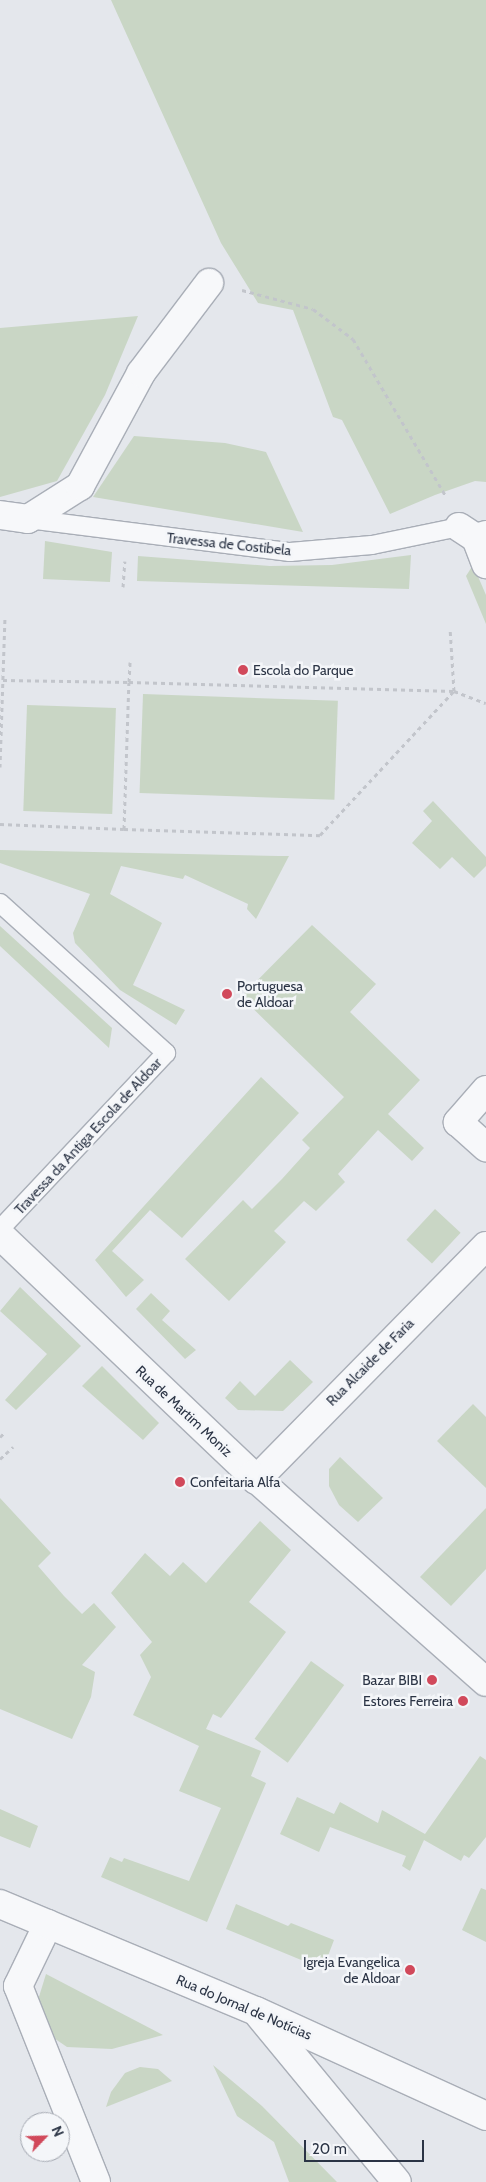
<!DOCTYPE html>
<html>
<head>
<meta charset="utf-8">
<style>
	body { margin:0 }
	#map { position:relative; width:486px; height:2182px; overflow:hidden; background:#e4e7ec; font-family:Cabin,sans-serif }
	div>[style] { position:absolute }
	.green>* { inset:0; background:#c9d6c5; transform-origin:0 0 }
	.path>* { height:3px; margin-top:-1.5px; transform-origin:0; background:repeating-linear-gradient(90deg,#c2c5cb 0 4px,transparent 0 8px) }
	.roads { filter:drop-shadow(1px 0 #a9aeb7) drop-shadow(-1px 0 #a9aeb7) drop-shadow(0 1px #a9aeb7) drop-shadow(0 -1px #a9aeb7) }
	.service>* { height:18px; margin:-9px; padding:0 9px; transform-origin:9px; border-radius:9px; background:#f7f8fa }
	.minor>* { height:28px; margin:-14px; padding:0 14px; transform-origin:14px; border-radius:14px; background:#f7f8fa }
	.tertiary>* { height:28px; margin:-14px; padding:0 14px; transform-origin:14px; border-radius:14px; background:#f7f8fa }
	.dots>* { width:14px; height:14px; translate:-50% -50%; box-sizing:border-box; border:2px solid #f4f6f9; border-radius:50% }
	span { translate:-50% -50%; white-space:nowrap; text-align:center; line-height:1.15; -webkit-text-stroke:5px #f4f6f9; paint-order:stroke }
	.street-label { font-size:14px; color:#2b3445 }
	.poi-label { font-size:14px; color:#2b3445 }
	.left { translate:0 -50%; text-align:left }
	.right { translate:-100% -50%; text-align:right }
	.north { position:absolute; left:20px; top:2112px; width:50px; height:50px; box-sizing:border-box; background:#f4f6f9; border:1px solid #a4a8b1; border-radius:50%; rotate:66deg; font-size:14px; font-weight:700; line-height:20px; text-align:center; color:#2b3445 }
	.north::after { content:''; display:block; margin:auto; width:18px; height:22px; background:#d1495b; clip-path:polygon(50% 0,100% 100%,50% 72%,0 100%) }
	.scale { position:absolute; left:304px; top:2140px; width:120px; height:22px; box-sizing:border-box; border:2px solid #2b3445; border-top:0; padding-left:6px; font-size:15px; line-height:18px; white-space:nowrap; color:#2b3445; -webkit-text-stroke:4px #f4f6f9; paint-order:stroke }
</style>
</head>
<body>
<div id="map">
	<div class="green">
		<div style="clip-path:polygon(111px 0,486px 0,486px 482px,475px 481px,435px 495px,390px 514px,342px 420px,333px 417px,293px 310px,258px 303px,221px 243px)"></div>
		<div style="clip-path:polygon(138px 316px,105px 395px,57px 481px,0 497px,0 328px)"></div>
		<div style="clip-path:polygon(134px 436px,225px 443px,266px 452px,303px 532px,93px 497px)"></div>
		<div style="clip-path:polygon(45px 541px,112px 552px,110px 582px,43px 579px)"></div>
		<div style="clip-path:polygon(411px 555px,409px 589px,137px 581px,138px 556px,270px 566px,332px 565px)"></div>
		<div style="clip-path:polygon(473px 565px,486px 595px,486px 624px,466px 576px)"></div>
		<div style="left:143px;top:694px;width:195px;height:99px;rotate:2deg"></div>
		<div style="left:27px;top:705px;width:89px;height:106px;rotate:2deg"></div>
		<div style="clip-path:polygon(433px 801px,486px 857px,486px 866px,474px 878px,452px 857px,440px 869px,412px 843px,432px 821px,423px 811px)"></div>
		<div style="clip-path:polygon(0 850px,278px 856px,289px 856px,256px 919px,247px 909px,248px 904px,185px 875px,183px 879px,121px 866px,110px 894px,162px 923px,133px 985px,185px 1010px,176px 1025px,120px 990px,75px 943px,73px 933px,90px 894px,0 863px)"></div>
		<div style="clip-path:polygon(312px 925px,376px 984px,350px 1012px,420px 1080px,388px 1114px,424px 1148px,412px 1161px,378px 1130px,338px 1174px,345px 1182px,316px 1211px,304px 1201px,274px 1231px,286px 1242px,229px 1301px,185px 1259px,243px 1200px,252px 1209px,282px 1179px,310px 1148px,302px 1140px,344px 1097px,241px 997px)"></div>
		<div style="clip-path:polygon(0 926px,112px 1028px,109px 1048px,0 946px)"></div>
		<div style="clip-path:polygon(261px 1077px,299px 1113px,182px 1238px,150px 1210px,112px 1251px,144px 1280px,126px 1297px,95px 1260px)"></div>
		<div style="left:435px;top:1209px;width:35px;height:42px;rotate:43deg"></div>
		<div style="clip-path:polygon(20px 1287px,81px 1346px,16px 1410px,5px 1400px,47px 1354px,0 1311px)"></div>
		<div style="clip-path:polygon(151px 1293px,170px 1311px,162px 1320px,196px 1350px,185px 1359px,136px 1309px)"></div>
		<div style="clip-path:polygon(290px 1360px,313px 1382px,283px 1411px,238px 1410px,225px 1398px,240px 1381px,255px 1396px)"></div>
		<div style="clip-path:polygon(102px 1366px,159px 1423px,143px 1440px,82px 1386px)"></div>
		<div style="clip-path:polygon(473px 1404px,486px 1417px,486px 1488px,437px 1441px)"></div>
		<div style="clip-path:polygon(340px 1457px,383px 1498px,358px 1522px,339px 1505px,329px 1486px,329px 1469px)"></div>
		<div style="clip-path:polygon(0 1498px,51px 1553px,38px 1566px,64px 1596px,82px 1614px,94px 1603px,116px 1627px,82px 1665px,95px 1672px,91px 1697px,72px 1739px,0 1709px)"></div>
		<div style="clip-path:polygon(486px 1508px,486px 1569px,451px 1606px,420px 1577px)"></div>
		<div style="clip-path:polygon(260px 1521px,291px 1550px,249px 1602px,286px 1632px,221px 1718px,213px 1714px,206px 1729px,261px 1751px,251px 1776px,266px 1783px,207px 1922px,101px 1877px,110px 1857px,122px 1862px,124px 1858px,189px 1881px,221px 1808px,179px 1791px,199px 1746px,133px 1715px,151px 1677px,140px 1655px,152px 1642px,111px 1593px,145px 1553px,170px 1576px,183px 1562px,206px 1583px)"></div>
		<div style="left:311px;top:1661px;width:41px;height:96px;rotate:36deg"></div>
		<div style="clip-path:polygon(480px 1756px,486px 1760px,486px 1837px,469px 1858px,464px 1855px,461px 1861px,424px 1840px,410px 1871px,402px 1866px,406px 1856px,330px 1827px,319px 1852px,280px 1834px,297px 1797px,334px 1814px,340px 1802px,378px 1823px,382px 1810px,425px 1834px)"></div>
		<div style="clip-path:polygon(0 1809px,38px 1826px,30px 1848px,0 1836px)"></div>
		<div style="clip-path:polygon(481px 1888px,486px 1890px,486px 1942px,462px 1930px)"></div>
		<div style="clip-path:polygon(236px 1904px,288px 1926px,291px 1923px,334px 1940px,323px 1969px,226px 1929px)"></div>
		<div style="clip-path:polygon(46px 1974px,163px 2035px,112px 2049px,67px 2047px,45px 2032px,38px 2000px)"></div>
		<div style="clip-path:polygon(213px 2065px,262px 2106px,337px 2182px,289px 2182px,274px 2142px,237px 2116px)"></div>
		<div style="clip-path:polygon(140px 2067px,158px 2069px,172px 2081px,106px 2107px,111px 2092px,125px 2073px)"></div>
	</div>
	<div class="path">
		<div style="left:242px;top:290px;width:73px;rotate:15deg"></div>
		<div style="left:313px;top:309px;width:50px;rotate:36.9deg"></div>
		<div style="left:353px;top:339px;width:182px;rotate:59.4deg"></div>
		<div style="left:123px;top:587px;width:26px;rotate:-86deg"></div>
		<div style="left:3px;top:680px;width:126px;rotate:0.9deg"></div>
		<div style="left:129px;top:682px;width:20px;rotate:-87deg"></div>
		<div style="left:0;top:767px;width:150px;rotate:-88.1deg"></div>
		<div style="left:0;top:824px;width:124px;rotate:2.3deg"></div>
		<div style="left:124px;top:829px;width:147px;rotate:-88.1deg"></div>
		<div style="left:129px;top:682px;width:325px;rotate:1.6deg"></div>
		<div style="left:454px;top:691px;width:34px;rotate:21deg"></div>
		<div style="left:124px;top:829px;width:196px;rotate:1.8deg"></div>
		<div style="left:320px;top:835px;width:197px;rotate:-47.1deg"></div>
		<div style="left:454px;top:691px;width:63px;rotate:-93.6deg"></div>
		<div style="left:0;top:1437px;width:7px;rotate:-45deg"></div>
		<div style="left:0;top:1459px;width:18px;rotate:-43deg"></div>
	</div>
	<div class="roads">
		<div class="service">
			<div style="left:28px;top:519px;width:264px;rotate:7.2deg"></div>
			<div style="left:290px;top:552px;width:82px;rotate:-4.9deg"></div>
			<div style="left:372px;top:545px;width:89px;rotate:-11.7deg"></div>
			<div style="left:0;top:903px;width:224px;rotate:42.1deg"></div>
			<div style="left:166px;top:1053px;width:242px;rotate:133.3deg"></div>
		</div>
		<div class="minor">
			<div style="left:0;top:515px;width:28px;rotate:8deg"></div>
			<div style="left:28px;top:519px;width:62px;rotate:-32.4deg"></div>
			<div style="left:80px;top:486px;width:128px;rotate:-61.6deg"></div>
			<div style="left:141px;top:373px;width:113px;rotate:-52.9deg"></div>
			<div style="left:459px;top:527px;width:20px;rotate:33deg"></div>
			<div style="left:476px;top:538px;width:10px;rotate:-17deg"></div>
			<div style="left:476px;top:538px;width:28px;rotate:69deg"></div>
			<div style="left:486px;top:1090px;width:43px;rotate:131.2deg"></div>
			<div style="left:458px;top:1122px;width:38px;rotate:42deg"></div>
			<div style="left:256px;top:1480px;width:328px;rotate:-45.5deg"></div>
			<div style="left:48px;top:1924px;width:69px;rotate:115.8deg"></div>
			<div style="left:18px;top:1986px;width:211px;rotate:68.3deg"></div>
		</div>
		<div class="tertiary">
			<div style="left:0;top:1235px;width:348px;rotate:43.6deg"></div>
			<div style="left:252px;top:1475px;width:312px;rotate:41.5deg"></div>
			<div style="left:0;top:1904px;width:277px;rotate:22.7deg"></div>
			<div style="left:256px;top:2011px;width:253px;rotate:24.5deg"></div>
			<div style="left:260px;top:2016px;width:215px;rotate:50.5deg"></div>
		</div>
	</div>
	<div class="dots">
		<div style="left:243px;top:670px;background:#d1495b"></div>
		<div style="left:227px;top:994px;background:#d1495b"></div>
		<div style="left:180px;top:1482px;background:#d1495b"></div>
		<div style="left:432px;top:1680px;background:#d1495b"></div>
		<div style="left:463px;top:1701px;background:#d1495b"></div>
		<div style="left:410px;top:1970px;background:#d1495b"></div>
	</div>
	<div class="street-label">
		<span style="left:229px;top:544px;rotate:6deg">Travessa de Costibela</span>
		<span style="left:88px;top:1136px;rotate:-47deg">Travessa da Antiga Escola de Aldoar</span>
		<span style="left:370px;top:1362px;rotate:-45deg">Rua Alcaide de Faria</span>
		<span style="left:184px;top:1411px;rotate:43deg">Rua de Martim Moniz</span>
		<span style="left:244px;top:2007px;rotate:23deg">Rua do Jornal de Notícias</span>
	</div>
	<div class="poi-label">
		<span class="left" style="left:253px;top:670px">Escola do Parque</span>
		<span class="left" style="left:237px;top:994px">Portuguesa<br>de Aldoar</span>
		<span class="left" style="left:190px;top:1482px">Confeitaria Alfa</span>
		<span class="right" style="left:422px;top:1680px">Bazar BIBI</span>
		<span class="right" style="left:453px;top:1701px">Estores Ferreira</span>
		<span class="right" style="left:400px;top:1970px">Igreja Evangelica<br>de Aldoar</span>
	</div>
	<div class="north">N</div>
	<div class="scale">20 m</div>
</div>
</body>
</html>
